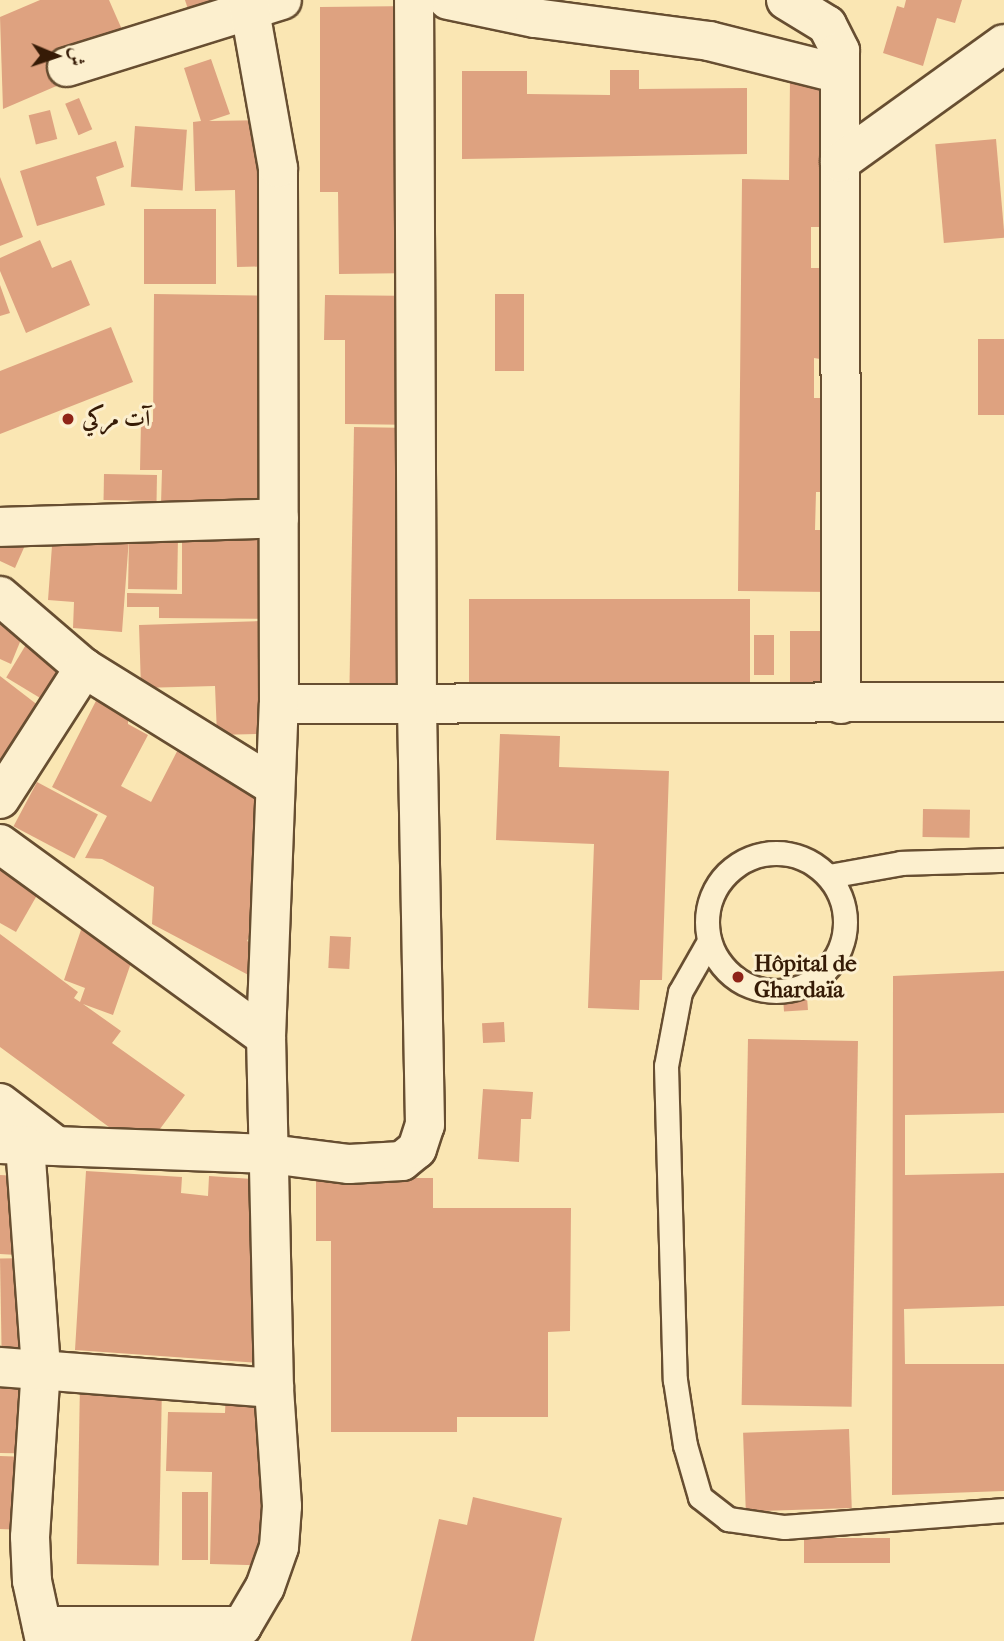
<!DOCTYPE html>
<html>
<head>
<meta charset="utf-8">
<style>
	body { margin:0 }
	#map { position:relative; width:1004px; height:1641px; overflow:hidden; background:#fae6b3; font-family:"IM FELL French Canon",Amiri,serif }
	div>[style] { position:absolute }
	.building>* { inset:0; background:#dea280; transform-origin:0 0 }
	.roads { filter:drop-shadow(2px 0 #674e31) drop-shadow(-2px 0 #674e31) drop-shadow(0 2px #674e31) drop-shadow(0 -2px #674e31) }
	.service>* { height:23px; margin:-11.5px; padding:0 11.5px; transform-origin:11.5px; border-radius:11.5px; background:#fcefce }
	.service>.ring { margin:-11.5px; padding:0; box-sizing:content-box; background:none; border:23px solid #fcefce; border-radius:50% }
	.minor>* { height:38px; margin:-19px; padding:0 19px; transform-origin:19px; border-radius:19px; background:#fcefce }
	.dots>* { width:19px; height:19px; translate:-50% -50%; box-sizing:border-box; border:4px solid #fcefce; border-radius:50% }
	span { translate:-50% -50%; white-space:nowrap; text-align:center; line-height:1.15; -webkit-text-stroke:6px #fcefce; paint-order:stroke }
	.poi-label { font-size:23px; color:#361b06; font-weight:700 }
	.left { translate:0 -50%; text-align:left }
	.north { position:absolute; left:21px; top:21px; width:70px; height:70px; -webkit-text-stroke:5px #fcefce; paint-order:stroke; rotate:92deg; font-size:19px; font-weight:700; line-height:28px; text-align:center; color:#361b06 }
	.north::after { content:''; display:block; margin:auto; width:24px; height:32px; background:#361b06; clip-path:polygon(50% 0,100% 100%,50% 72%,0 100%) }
</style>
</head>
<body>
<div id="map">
	<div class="building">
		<div style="clip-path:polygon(40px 0,109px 0,127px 41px,75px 78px,3px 109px,0 17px)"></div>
		<div style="clip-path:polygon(185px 0,211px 0,219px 23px,195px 31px)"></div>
		<div style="clip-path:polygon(906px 0,962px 0,955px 23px,937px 18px,923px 66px,883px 53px,897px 6px,904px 8px)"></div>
		<div style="clip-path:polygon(415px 6px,416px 273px,339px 274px,338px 192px,320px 192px,320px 7px)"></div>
		<div style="clip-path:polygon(211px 59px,230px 114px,209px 121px,280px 120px,256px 146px,257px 169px,281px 168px,283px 266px,237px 267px,235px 190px,195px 191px,193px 122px,201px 121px,184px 68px)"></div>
		<div style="clip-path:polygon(610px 70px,639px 70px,639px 89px,747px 88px,747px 154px,462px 159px,462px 71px,527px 71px,527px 94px,610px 95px)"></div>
		<div style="clip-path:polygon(790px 77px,834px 77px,833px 227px,811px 227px,811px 268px,821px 268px,820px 359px,814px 358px,814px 398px,834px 398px,833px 492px,816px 492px,815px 530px,832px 530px,832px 592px,738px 591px,742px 179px,789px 180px)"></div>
		<div style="left:79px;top:98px;width:34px;height:15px;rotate:67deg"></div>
		<div style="left:50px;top:110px;width:30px;height:22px;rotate:76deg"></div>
		<div style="left:135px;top:126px;width:52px;height:61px;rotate:4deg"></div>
		<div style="left:996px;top:139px;width:99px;height:61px;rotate:85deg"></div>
		<div style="clip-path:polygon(116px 141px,124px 167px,96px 177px,105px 205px,37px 226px,20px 171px)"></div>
		<div style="clip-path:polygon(0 177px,23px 237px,0 246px)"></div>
		<div style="left:144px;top:209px;width:72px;height:75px"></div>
		<div style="clip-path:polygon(40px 240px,52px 268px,71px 260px,90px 305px,26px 333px,0 271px,0 258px)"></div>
		<div style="clip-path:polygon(0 285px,10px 313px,0 316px)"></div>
		<div style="clip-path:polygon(154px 294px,291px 296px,288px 505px,161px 504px,162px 470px,140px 470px,141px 421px,153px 422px)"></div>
		<div style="left:495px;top:294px;width:29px;height:77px"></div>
		<div style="clip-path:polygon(325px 295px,420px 296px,420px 425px,345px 424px,345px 340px,324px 340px)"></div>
		<div style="clip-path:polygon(111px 327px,133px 382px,0 434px,0 371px)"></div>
		<div style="left:978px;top:339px;width:26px;height:76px"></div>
		<div style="left:354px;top:427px;width:72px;height:268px;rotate:1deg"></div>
		<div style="left:104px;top:474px;width:53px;height:26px;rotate:1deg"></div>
		<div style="clip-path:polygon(0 532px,26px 543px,15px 568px,0 561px)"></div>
		<div style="clip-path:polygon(53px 532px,129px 538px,122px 632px,73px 628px,74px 602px,48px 600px)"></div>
		<div style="left:129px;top:536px;width:49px;height:53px;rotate:1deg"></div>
		<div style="clip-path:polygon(182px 537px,288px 538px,288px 619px,159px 618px,159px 607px,127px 607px,127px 593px,182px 594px)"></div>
		<div style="left:469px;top:599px;width:281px;height:99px"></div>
		<div style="clip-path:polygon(0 602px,31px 615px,11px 664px,0 659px)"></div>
		<div style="clip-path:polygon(291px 620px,294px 733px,217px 735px,215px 686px,141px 688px,139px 625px)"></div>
		<div style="left:790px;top:631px;width:39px;height:56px"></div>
		<div style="left:33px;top:633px;width:56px;height:52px;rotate:31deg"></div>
		<div style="left:754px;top:635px;width:20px;height:40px"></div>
		<div style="clip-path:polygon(0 676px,52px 716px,0 784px)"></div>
		<div style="clip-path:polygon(100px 693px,128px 708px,128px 724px,148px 735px,121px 786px,151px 802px,188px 730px,274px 775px,261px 913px,247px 941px,277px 956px,275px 989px,152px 924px,154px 887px,102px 859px,85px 858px,107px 816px,52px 787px)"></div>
		<div style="clip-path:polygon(500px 734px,560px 736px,559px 767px,669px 771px,662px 980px,640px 980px,639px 1010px,588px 1008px,594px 844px,496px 840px)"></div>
		<div style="left:37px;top:782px;width:69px;height:50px;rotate:28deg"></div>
		<div style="left:923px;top:809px;width:47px;height:28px;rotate:1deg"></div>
		<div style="clip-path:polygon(0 841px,52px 869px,16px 932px,0 923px)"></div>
		<div style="clip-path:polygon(83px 924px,141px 934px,113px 1015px,83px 1004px,121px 1031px,112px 1043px,185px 1095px,143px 1152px,0 1047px,0 934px,78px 992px,74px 998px,80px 1002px,85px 988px,64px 980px)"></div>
		<div style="left:330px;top:936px;width:21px;height:32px;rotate:3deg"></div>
		<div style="clip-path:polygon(1004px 971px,1004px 1113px,905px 1115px,905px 1175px,1004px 1173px,1004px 1306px,904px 1309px,905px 1364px,1004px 1364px,1004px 1491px,892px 1495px,893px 976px)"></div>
		<div style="left:806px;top:982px;width:28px;height:24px;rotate:86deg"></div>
		<div style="left:504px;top:1022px;width:20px;height:22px;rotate:87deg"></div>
		<div style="left:748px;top:1039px;width:110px;height:366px;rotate:1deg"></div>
		<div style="clip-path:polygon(483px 1089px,533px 1092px,531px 1119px,521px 1119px,519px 1162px,478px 1159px)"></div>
		<div style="clip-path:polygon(86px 1171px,182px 1177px,181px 1193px,208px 1196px,209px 1176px,283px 1181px,272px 1364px,75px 1350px)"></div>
		<div style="left:0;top:1175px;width:39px;height:79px;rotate:3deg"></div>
		<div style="clip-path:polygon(316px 1178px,433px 1178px,433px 1208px,571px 1208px,570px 1331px,548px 1332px,548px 1417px,457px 1417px,457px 1432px,331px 1432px,331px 1241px,316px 1241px)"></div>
		<div style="left:35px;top:1258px;width:89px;height:35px;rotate:89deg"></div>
		<div style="left:80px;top:1382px;width:82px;height:182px;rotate:1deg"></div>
		<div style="left:0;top:1387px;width:45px;height:66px;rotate:1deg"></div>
		<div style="clip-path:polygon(226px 1391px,283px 1392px,278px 1566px,210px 1564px,212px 1472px,166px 1471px,168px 1412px,225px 1413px)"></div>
		<div style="left:849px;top:1429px;width:79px;height:106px;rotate:88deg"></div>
		<div style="clip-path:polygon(0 1456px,28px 1457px,24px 1530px,0 1529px)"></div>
		<div style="left:182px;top:1492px;width:26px;height:68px"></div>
		<div style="clip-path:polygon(473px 1497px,562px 1518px,534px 1641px,411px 1641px,439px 1519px,467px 1525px)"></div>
		<div style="left:804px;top:1538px;width:86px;height:25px"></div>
	</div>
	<div class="roads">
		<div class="service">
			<div class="ring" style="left:707px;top:853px;width:115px;height:115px"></div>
			<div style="left:829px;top:876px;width:73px;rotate:-10.2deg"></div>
			<div style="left:901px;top:863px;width:103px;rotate:-1.7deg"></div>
			<div style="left:708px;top:943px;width:56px;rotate:119.7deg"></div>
			<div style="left:680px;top:992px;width:75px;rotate:100.7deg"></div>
			<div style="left:666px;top:1066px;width:314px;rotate:88.4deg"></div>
			<div style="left:675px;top:1380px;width:66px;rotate:81.3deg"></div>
			<div style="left:685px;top:1445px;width:54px;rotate:73.9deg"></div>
			<div style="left:700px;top:1497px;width:36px;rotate:38deg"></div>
			<div style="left:728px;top:1519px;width:57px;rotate:8.1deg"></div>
			<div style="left:784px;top:1527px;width:221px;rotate:-4.4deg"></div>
		</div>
		<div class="minor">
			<div style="left:448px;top:0;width:89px;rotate:11.7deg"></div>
			<div style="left:535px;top:18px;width:176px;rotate:7.5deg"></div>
			<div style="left:709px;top:41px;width:135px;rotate:14.1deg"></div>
			<div style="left:786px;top:0;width:48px;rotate:31.4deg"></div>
			<div style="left:827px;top:25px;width:29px;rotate:63deg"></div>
			<div style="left:840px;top:51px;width:653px;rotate:89.91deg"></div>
			<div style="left:67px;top:67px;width:225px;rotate:-17.3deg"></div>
			<div style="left:840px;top:162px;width:202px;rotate:-35.7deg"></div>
			<div style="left:0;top:527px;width:279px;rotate:-1.8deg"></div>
			<div style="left:0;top:596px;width:111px;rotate:40.6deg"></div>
			<div style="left:84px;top:668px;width:222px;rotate:31.8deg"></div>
			<div style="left:279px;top:704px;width:725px;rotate:-0.16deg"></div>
			<div style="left:0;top:799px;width:156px;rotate:-57.3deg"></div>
			<div style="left:0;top:844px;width:329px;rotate:36deg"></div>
			<div style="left:0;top:1103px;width:69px;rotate:37.4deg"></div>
			<div style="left:0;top:1144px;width:270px;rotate:2.1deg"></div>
			<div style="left:270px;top:1154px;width:80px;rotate:7.2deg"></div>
			<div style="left:349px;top:1164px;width:53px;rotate:-3.2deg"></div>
			<div style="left:402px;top:1161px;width:19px;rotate:-39deg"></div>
			<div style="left:417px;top:1149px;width:25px;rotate:-72deg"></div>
			<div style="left:425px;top:1125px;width:418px;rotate:-91.1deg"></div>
			<div style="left:417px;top:707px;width:707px;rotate:-90.24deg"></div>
			<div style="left:25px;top:1145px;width:223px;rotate:85.9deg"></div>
			<div style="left:41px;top:1367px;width:170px;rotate:93.7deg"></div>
			<div style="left:30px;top:1537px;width:44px;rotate:87.4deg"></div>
			<div style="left:32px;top:1581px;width:61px;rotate:77.8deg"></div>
			<div style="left:0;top:1367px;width:275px;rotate:4.4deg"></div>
			<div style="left:42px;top:1626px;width:200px"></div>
			<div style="left:215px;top:1641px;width:31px;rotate:-29deg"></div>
			<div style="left:242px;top:1626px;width:45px;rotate:-59.5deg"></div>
			<div style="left:265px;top:1587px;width:42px;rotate:-70.7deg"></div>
			<div style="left:279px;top:1547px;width:41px;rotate:-85.8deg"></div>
			<div style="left:282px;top:1506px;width:118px;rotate:-93.9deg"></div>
			<div style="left:274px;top:1388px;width:351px;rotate:-91.3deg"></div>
			<div style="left:266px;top:1037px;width:333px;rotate:-87.8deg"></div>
			<div style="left:279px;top:704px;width:536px;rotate:-90.11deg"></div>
			<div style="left:278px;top:168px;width:171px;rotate:-100.1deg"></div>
		</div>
	</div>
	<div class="dots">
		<div style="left:68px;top:419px;background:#8f2418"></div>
		<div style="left:738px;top:977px;background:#8f2418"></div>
	</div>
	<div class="poi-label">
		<span class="left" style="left:82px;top:419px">آت مركي</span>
		<span class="left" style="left:754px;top:977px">Hôpital de<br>Ghardaïa</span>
	</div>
	<div class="north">ش</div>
</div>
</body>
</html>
